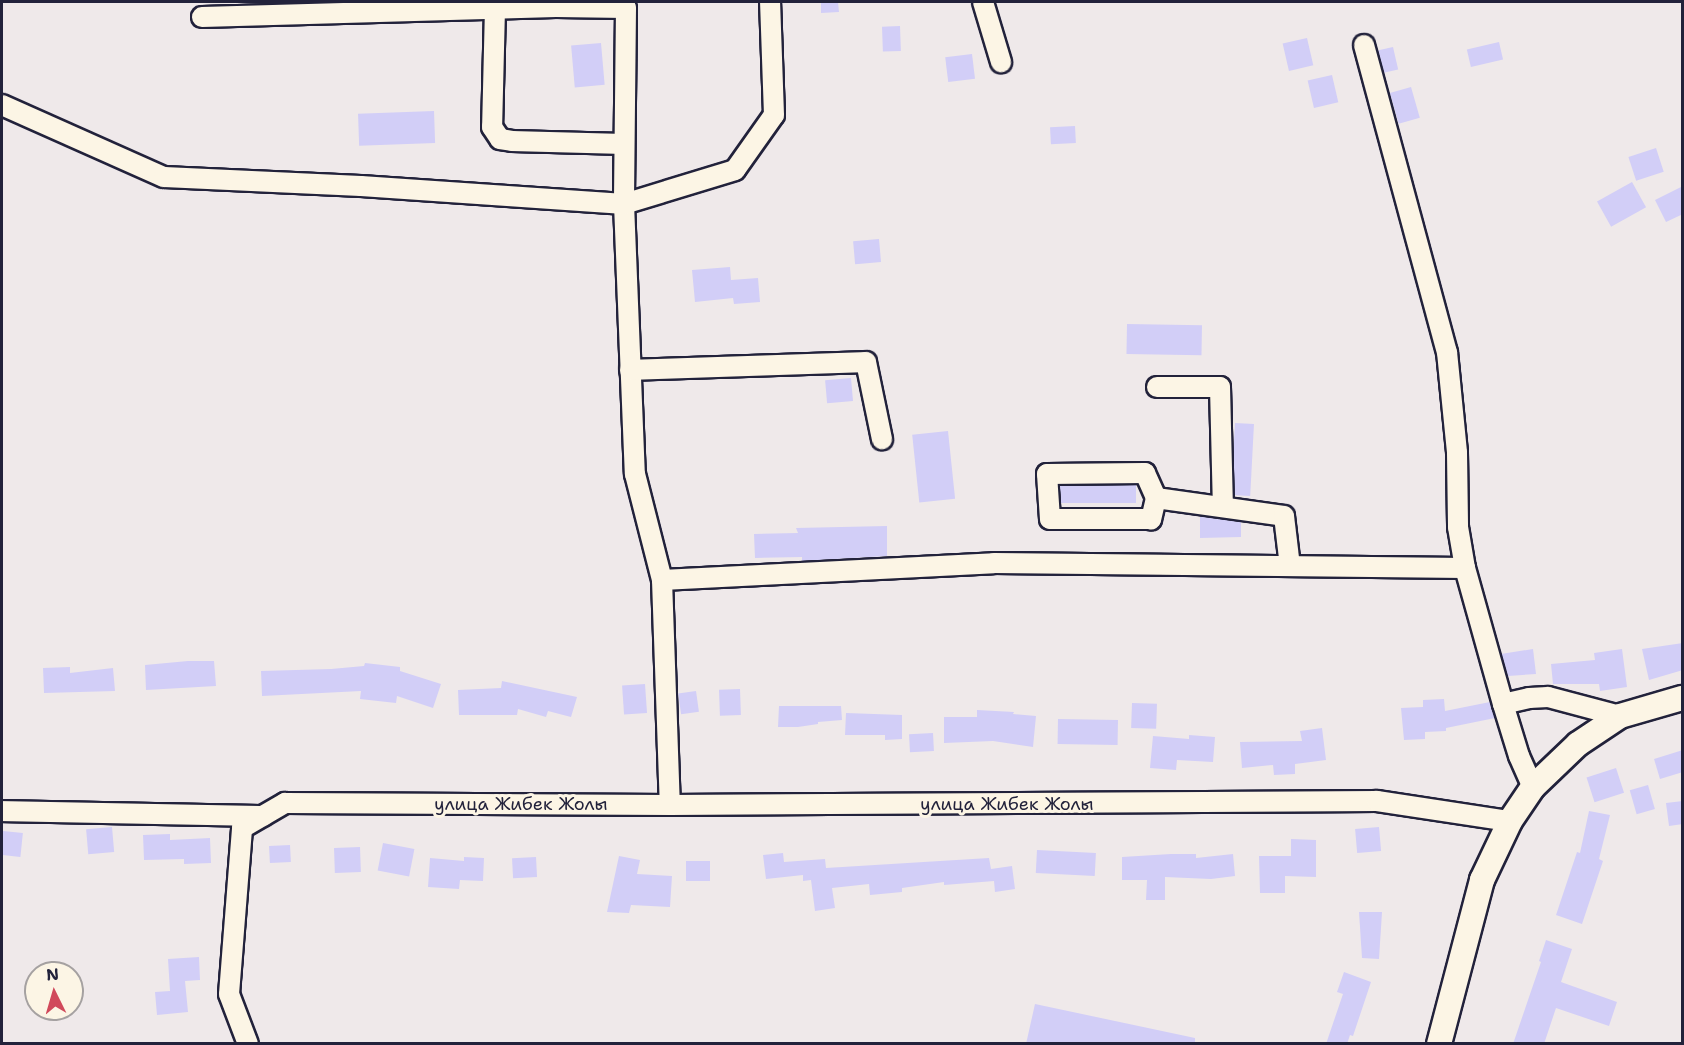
<!DOCTYPE html>
<html>
<head>
<meta charset="utf-8">
<style>
	body { margin:0 }
	#map { position:relative; width:1684px; height:1045px; overflow:hidden; background:#efe9ea; font-family:"Shantell Sans",sans-serif }
	div>[style] { position:absolute }
	.building>* { inset:0; background:#d2cef7; transform-origin:0 0 }
	.roads { filter:drop-shadow(2px 0 #22223b) drop-shadow(-2px 0 #22223b) drop-shadow(0 2px #22223b) drop-shadow(0 -2px #22223b) }
	.minor>* { height:20px; margin:-10px; padding:0 10px; transform-origin:10px; border-radius:10px; background:#fcf5e5 }
	.major>* { height:24px; margin:-12px; padding:0 12px; transform-origin:12px; border-radius:12px; background:#fcf5e5 }
	span { translate:-50% -50%; white-space:nowrap; text-align:center; line-height:1.15; -webkit-text-stroke:6px #fcf5e5; paint-order:stroke }
	.street-label { font-size:18px; color:#22223b }
	.frame { position:absolute; inset:0; border:3px solid #22223b; pointer-events:none }
	.north { position:absolute; left:24px; top:961px; width:60px; height:60px; box-sizing:border-box; background:#fcf5e5; border:2px solid #a5a1a1; border-radius:50%; rotate:355deg; font-size:16px; font-weight:700; line-height:24px; text-align:center; color:#22223b }
	.north::after { content:''; display:block; margin:auto; width:21px; height:27px; background:#d1495b; clip-path:polygon(50% 0,100% 100%,50% 72%,0 100%) }
</style>
</head>
<body>
<div id="map">
	<div class="building">
		<div style="clip-path:polygon(821px 2px,838px 2px,839px 12px,821px 13px)"></div>
		<div style="left:900px;top:26px;width:25px;height:18px;rotate:88deg"></div>
		<div style="left:1307px;top:38px;width:28px;height:25px;rotate:77deg"></div>
		<div style="left:1499px;top:42px;width:18px;height:33px;rotate:77deg"></div>
		<div style="left:601px;top:43px;width:42px;height:30px;rotate:85deg"></div>
		<div style="left:1393px;top:47px;width:23px;height:16px;rotate:77deg"></div>
		<div style="left:972px;top:54px;width:25px;height:27px;rotate:83deg"></div>
		<div style="left:1332px;top:75px;width:28px;height:25px;rotate:77deg"></div>
		<div style="left:1411px;top:87px;width:32px;height:22px;rotate:74deg"></div>
		<div style="left:434px;top:111px;width:32px;height:76px;rotate:88deg"></div>
		<div style="left:1075px;top:126px;width:17px;height:25px;rotate:87deg"></div>
		<div style="left:1656px;top:148px;width:25px;height:29px;rotate:72deg"></div>
		<div style="left:1632px;top:182px;width:29px;height:40px;rotate:61deg"></div>
		<div style="clip-path:polygon(1683px 186px,1683px 214px,1666px 222px,1655px 200px)"></div>
		<div style="left:879px;top:239px;width:23px;height:26px;rotate:85deg"></div>
		<div style="clip-path:polygon(730px 267px,731px 280px,758px 278px,760px 302px,734px 304px,733px 298px,695px 302px,692px 270px)"></div>
		<div style="left:1127px;top:324px;width:75px;height:30px;rotate:1deg"></div>
		<div style="left:851px;top:378px;width:23px;height:26px;rotate:85deg"></div>
		<div style="left:1235px;top:423px;width:19px;height:72px;rotate:3deg"></div>
		<div style="left:948px;top:431px;width:68px;height:36px;rotate:84deg"></div>
		<div style="left:1136px;top:485px;width:18px;height:76px;rotate:90deg"></div>
		<div style="clip-path:polygon(1200px 516px,1241px 522px,1241px 537px,1200px 538px)"></div>
		<div style="clip-path:polygon(887px 526px,887px 556px,802px 561px,802px 557px,755px 558px,754px 534px,798px 533px,796px 528px)"></div>
		<div style="clip-path:polygon(1683px 643px,1683px 670px,1649px 680px,1642px 649px)"></div>
		<div style="clip-path:polygon(1533px 649px,1536px 674px,1508px 676px,1501px 654px)"></div>
		<div style="clip-path:polygon(1622px 649px,1627px 687px,1600px 691px,1599px 684px,1553px 684px,1551px 664px,1595px 660px,1594px 653px)"></div>
		<div style="clip-path:polygon(188px 661px,214px 661px,216px 686px,146px 690px,145px 665px)"></div>
		<div style="clip-path:polygon(365px 663px,400px 667px,400px 671px,441px 684px,433px 708px,397px 696px,396px 703px,360px 699px,361px 691px,262px 696px,261px 671px,331px 669px,364px 666px)"></div>
		<div style="clip-path:polygon(70px 667px,70px 673px,113px 668px,115px 691px,44px 693px,43px 668px)"></div>
		<div style="clip-path:polygon(502px 681px,577px 697px,571px 717px,548px 711px,546px 717px,518px 709px,517px 715px,459px 715px,458px 690px,501px 688px)"></div>
		<div style="left:645px;top:684px;width:29px;height:23px;rotate:86deg"></div>
		<div style="left:740px;top:689px;width:26px;height:21px;rotate:88deg"></div>
		<div style="left:696px;top:691px;width:21px;height:18px;rotate:82deg"></div>
		<div style="clip-path:polygon(1444px 699px,1445px 711px,1490px 702px,1495px 718px,1446px 728px,1446px 731px,1425px 732px,1425px 739px,1404px 740px,1401px 708px,1423px 707px,1423px 700px)"></div>
		<div style="left:1132px;top:703px;width:25px;height:25px;rotate:2deg"></div>
		<div style="clip-path:polygon(779px 706px,841px 706px,842px 720px,818px 722px,818px 724px,798px 727px,778px 727px)"></div>
		<div style="clip-path:polygon(977px 710px,1014px 712px,1013px 714px,1036px 716px,1033px 747px,993px 741px,944px 743px,944px 717px,977px 717px)"></div>
		<div style="clip-path:polygon(846px 713px,902px 715px,902px 739px,885px 740px,885px 735px,845px 735px)"></div>
		<div style="left:1058px;top:719px;width:60px;height:25px;rotate:1deg"></div>
		<div style="clip-path:polygon(1322px 728px,1326px 760px,1295px 764px,1295px 774px,1274px 775px,1273px 765px,1242px 768px,1240px 742px,1302px 741px,1300px 731px)"></div>
		<div style="left:933px;top:733px;width:18px;height:24px;rotate:87deg"></div>
		<div style="clip-path:polygon(1189px 735px,1215px 737px,1213px 762px,1177px 760px,1176px 770px,1150px 768px,1153px 736px,1189px 739px)"></div>
		<div style="clip-path:polygon(1683px 750px,1683px 772px,1660px 779px,1654px 759px)"></div>
		<div style="left:1616px;top:768px;width:26px;height:31px;rotate:72deg"></div>
		<div style="left:1648px;top:785px;width:25px;height:19px;rotate:74deg"></div>
		<div style="clip-path:polygon(1683px 801px,1683px 824px,1669px 826px,1666px 803px)"></div>
		<div style="clip-path:polygon(1589px 811px,1610px 815px,1599px 859px,1603px 861px,1582px 924px,1556px 915px,1577px 852px,1580px 853px)"></div>
		<div style="left:112px;top:827px;width:25px;height:26px;rotate:85deg"></div>
		<div style="left:1379px;top:827px;width:24px;height:24px;rotate:85deg"></div>
		<div style="left:3px;top:831px;width:20px;height:24px;rotate:6deg"></div>
		<div style="clip-path:polygon(170px 834px,170px 840px,210px 838px,211px 863px,184px 864px,184px 859px,144px 860px,143px 835px)"></div>
		<div style="clip-path:polygon(1291px 839px,1316px 840px,1316px 877px,1285px 876px,1285px 893px,1260px 893px,1259px 856px,1291px 856px)"></div>
		<div style="left:383px;top:843px;width:32px;height:28px;rotate:11deg"></div>
		<div style="left:290px;top:845px;width:17px;height:21px;rotate:87deg"></div>
		<div style="left:360px;top:847px;width:25px;height:26px;rotate:88deg"></div>
		<div style="left:1037px;top:850px;width:59px;height:23px;rotate:3deg"></div>
		<div style="clip-path:polygon(783px 853px,784px 862px,825px 859px,826px 868px,989px 858px,991px 869px,1012px 866px,1015px 889px,995px 892px,994px 881px,944px 885px,944px 882px,902px 888px,902px 892px,870px 895px,869px 884px,832px 888px,835px 908px,815px 911px,811px 880px,803px 881px,803px 875px,766px 879px,763px 855px)"></div>
		<div style="clip-path:polygon(1171px 854px,1196px 854px,1196px 858px,1233px 854px,1235px 876px,1211px 879px,1165px 877px,1165px 900px,1146px 900px,1147px 880px,1122px 880px,1122px 857px)"></div>
		<div style="clip-path:polygon(619px 856px,640px 860px,637px 874px,672px 876px,670px 907px,631px 905px,629px 913px,607px 912px)"></div>
		<div style="clip-path:polygon(464px 857px,484px 858px,483px 881px,460px 880px,459px 889px,428px 887px,430px 858px,464px 861px)"></div>
		<div style="left:536px;top:857px;width:20px;height:24px;rotate:87deg"></div>
		<div style="left:686px;top:861px;width:24px;height:20px"></div>
		<div style="clip-path:polygon(1359px 912px,1382px 912px,1379px 959px,1362px 958px)"></div>
		<div style="clip-path:polygon(1546px 940px,1572px 949px,1561px 982px,1617px 1002px,1609px 1026px,1556px 1008px,1544px 1044px,1513px 1044px,1541px 962px,1539px 961px)"></div>
		<div style="clip-path:polygon(199px 957px,200px 980px,185px 981px,188px 1012px,157px 1015px,155px 992px,170px 991px,168px 959px)"></div>
		<div style="clip-path:polygon(1344px 972px,1371px 982px,1353px 1036px,1350px 1035px,1347px 1044px,1326px 1044px,1343px 994px,1337px 992px)"></div>
		<div style="clip-path:polygon(1035px 1004px,1195px 1038px,1195px 1044px,1026px 1044px)"></div>
	</div>
	<div class="roads">
		<div class="minor">
			<div style="left:983px;top:2px;width:63px;rotate:73.3deg"></div>
			<div style="left:495px;top:8px;width:119px;rotate:91.4deg"></div>
			<div style="left:492px;top:127px;width:14px;rotate:56deg"></div>
			<div style="left:500px;top:139px;width:12px;rotate:9deg"></div>
			<div style="left:512px;top:141px;width:112px;rotate:1.5deg"></div>
			<div style="left:202px;top:17px;width:354px;rotate:-1.6deg"></div>
			<div style="left:556px;top:7px;width:70px;rotate:0.8deg"></div>
			<div style="left:626px;top:8px;width:196px;rotate:90.6deg"></div>
			<div style="left:624px;top:204px;width:270px;rotate:87.7deg"></div>
			<div style="left:635px;top:474px;width:109px;rotate:75.7deg"></div>
			<div style="left:662px;top:580px;width:225px;rotate:88deg"></div>
			<div style="left:1364px;top:45px;width:318px;rotate:74.9deg"></div>
			<div style="left:1447px;top:352px;width:101px;rotate:84.3deg"></div>
			<div style="left:1457px;top:453px;width:74px;rotate:89.2deg"></div>
			<div style="left:1458px;top:527px;width:42px;rotate:80.3deg"></div>
			<div style="left:1465px;top:568px;width:141px;rotate:74.4deg"></div>
			<div style="left:1503px;top:704px;width:54px;rotate:72.9deg"></div>
			<div style="left:1519px;top:756px;width:34px;rotate:66deg"></div>
			<div style="left:2px;top:105px;width:177px;rotate:24deg"></div>
			<div style="left:164px;top:177px;width:197px;rotate:2.6deg"></div>
			<div style="left:361px;top:186px;width:264px;rotate:3.9deg"></div>
			<div style="left:624px;top:204px;width:116px;rotate:-17deg"></div>
			<div style="left:735px;top:170px;width:67px;rotate:-54.7deg"></div>
			<div style="left:774px;top:115px;width:113px;rotate:-92deg"></div>
			<div style="left:630px;top:370px;width:236px;rotate:-1.9deg"></div>
			<div style="left:866px;top:362px;width:79px;rotate:78.3deg"></div>
			<div style="left:1157px;top:387px;width:63px"></div>
			<div style="left:1220px;top:387px;width:120px;rotate:88.6deg"></div>
			<div style="left:1156px;top:498px;width:22px;rotate:103deg"></div>
			<div style="left:1151px;top:519px;width:101px;rotate:180deg"></div>
			<div style="left:1050px;top:519px;width:45px;rotate:-93.8deg"></div>
			<div style="left:1047px;top:474px;width:98px;rotate:-0.6deg"></div>
			<div style="left:1145px;top:473px;width:27px;rotate:66deg"></div>
			<div style="left:1156px;top:498px;width:129px;rotate:8deg"></div>
			<div style="left:1284px;top:516px;width:50px;rotate:83.2deg"></div>
			<div style="left:662px;top:580px;width:332px;rotate:-2.9deg"></div>
			<div style="left:994px;top:563px;width:471px;rotate:0.6deg"></div>
			<div style="left:1503px;top:704px;width:27px;rotate:-13deg"></div>
			<div style="left:1529px;top:698px;width:19px;rotate:-3deg"></div>
			<div style="left:1548px;top:697px;width:74px;rotate:14.8deg"></div>
			<div style="left:2px;top:811px;width:261px;rotate:1.1deg"></div>
			<div style="left:248px;top:1044px;width:53px;rotate:-110.8deg"></div>
			<div style="left:229px;top:994px;width:167px;rotate:-85.5deg"></div>
			<div style="left:242px;top:828px;width:50px;rotate:-30.2deg"></div>
			<div style="left:285px;top:803px;width:385px;rotate:0.3deg"></div>
			<div style="left:670px;top:805px;width:707px;rotate:-0.32deg"></div>
			<div style="left:1377px;top:801px;width:134px;rotate:8.6deg"></div>
		</div>
		<div class="major">
			<div style="left:1439px;top:1044px;width:170px;rotate:-75.3deg"></div>
			<div style="left:1482px;top:880px;width:65px;rotate:-64.6deg"></div>
			<div style="left:1510px;top:821px;width:41px;rotate:-55.9deg"></div>
			<div style="left:1533px;top:787px;width:62px;rotate:-43.7deg"></div>
			<div style="left:1578px;top:744px;width:50px;rotate:-33.7deg"></div>
			<div style="left:1620px;top:716px;width:65px;rotate:-16.2deg"></div>
		</div>
	</div>
	<div class="street-label">
		<span style="left:521px;top:804px">улица Жибек Жолы</span>
		<span style="left:1007px;top:804px">улица Жибек Жолы</span>
	</div>
	<div class="frame"></div>
	<div class="north">N</div>
</div>
</body>
</html>
